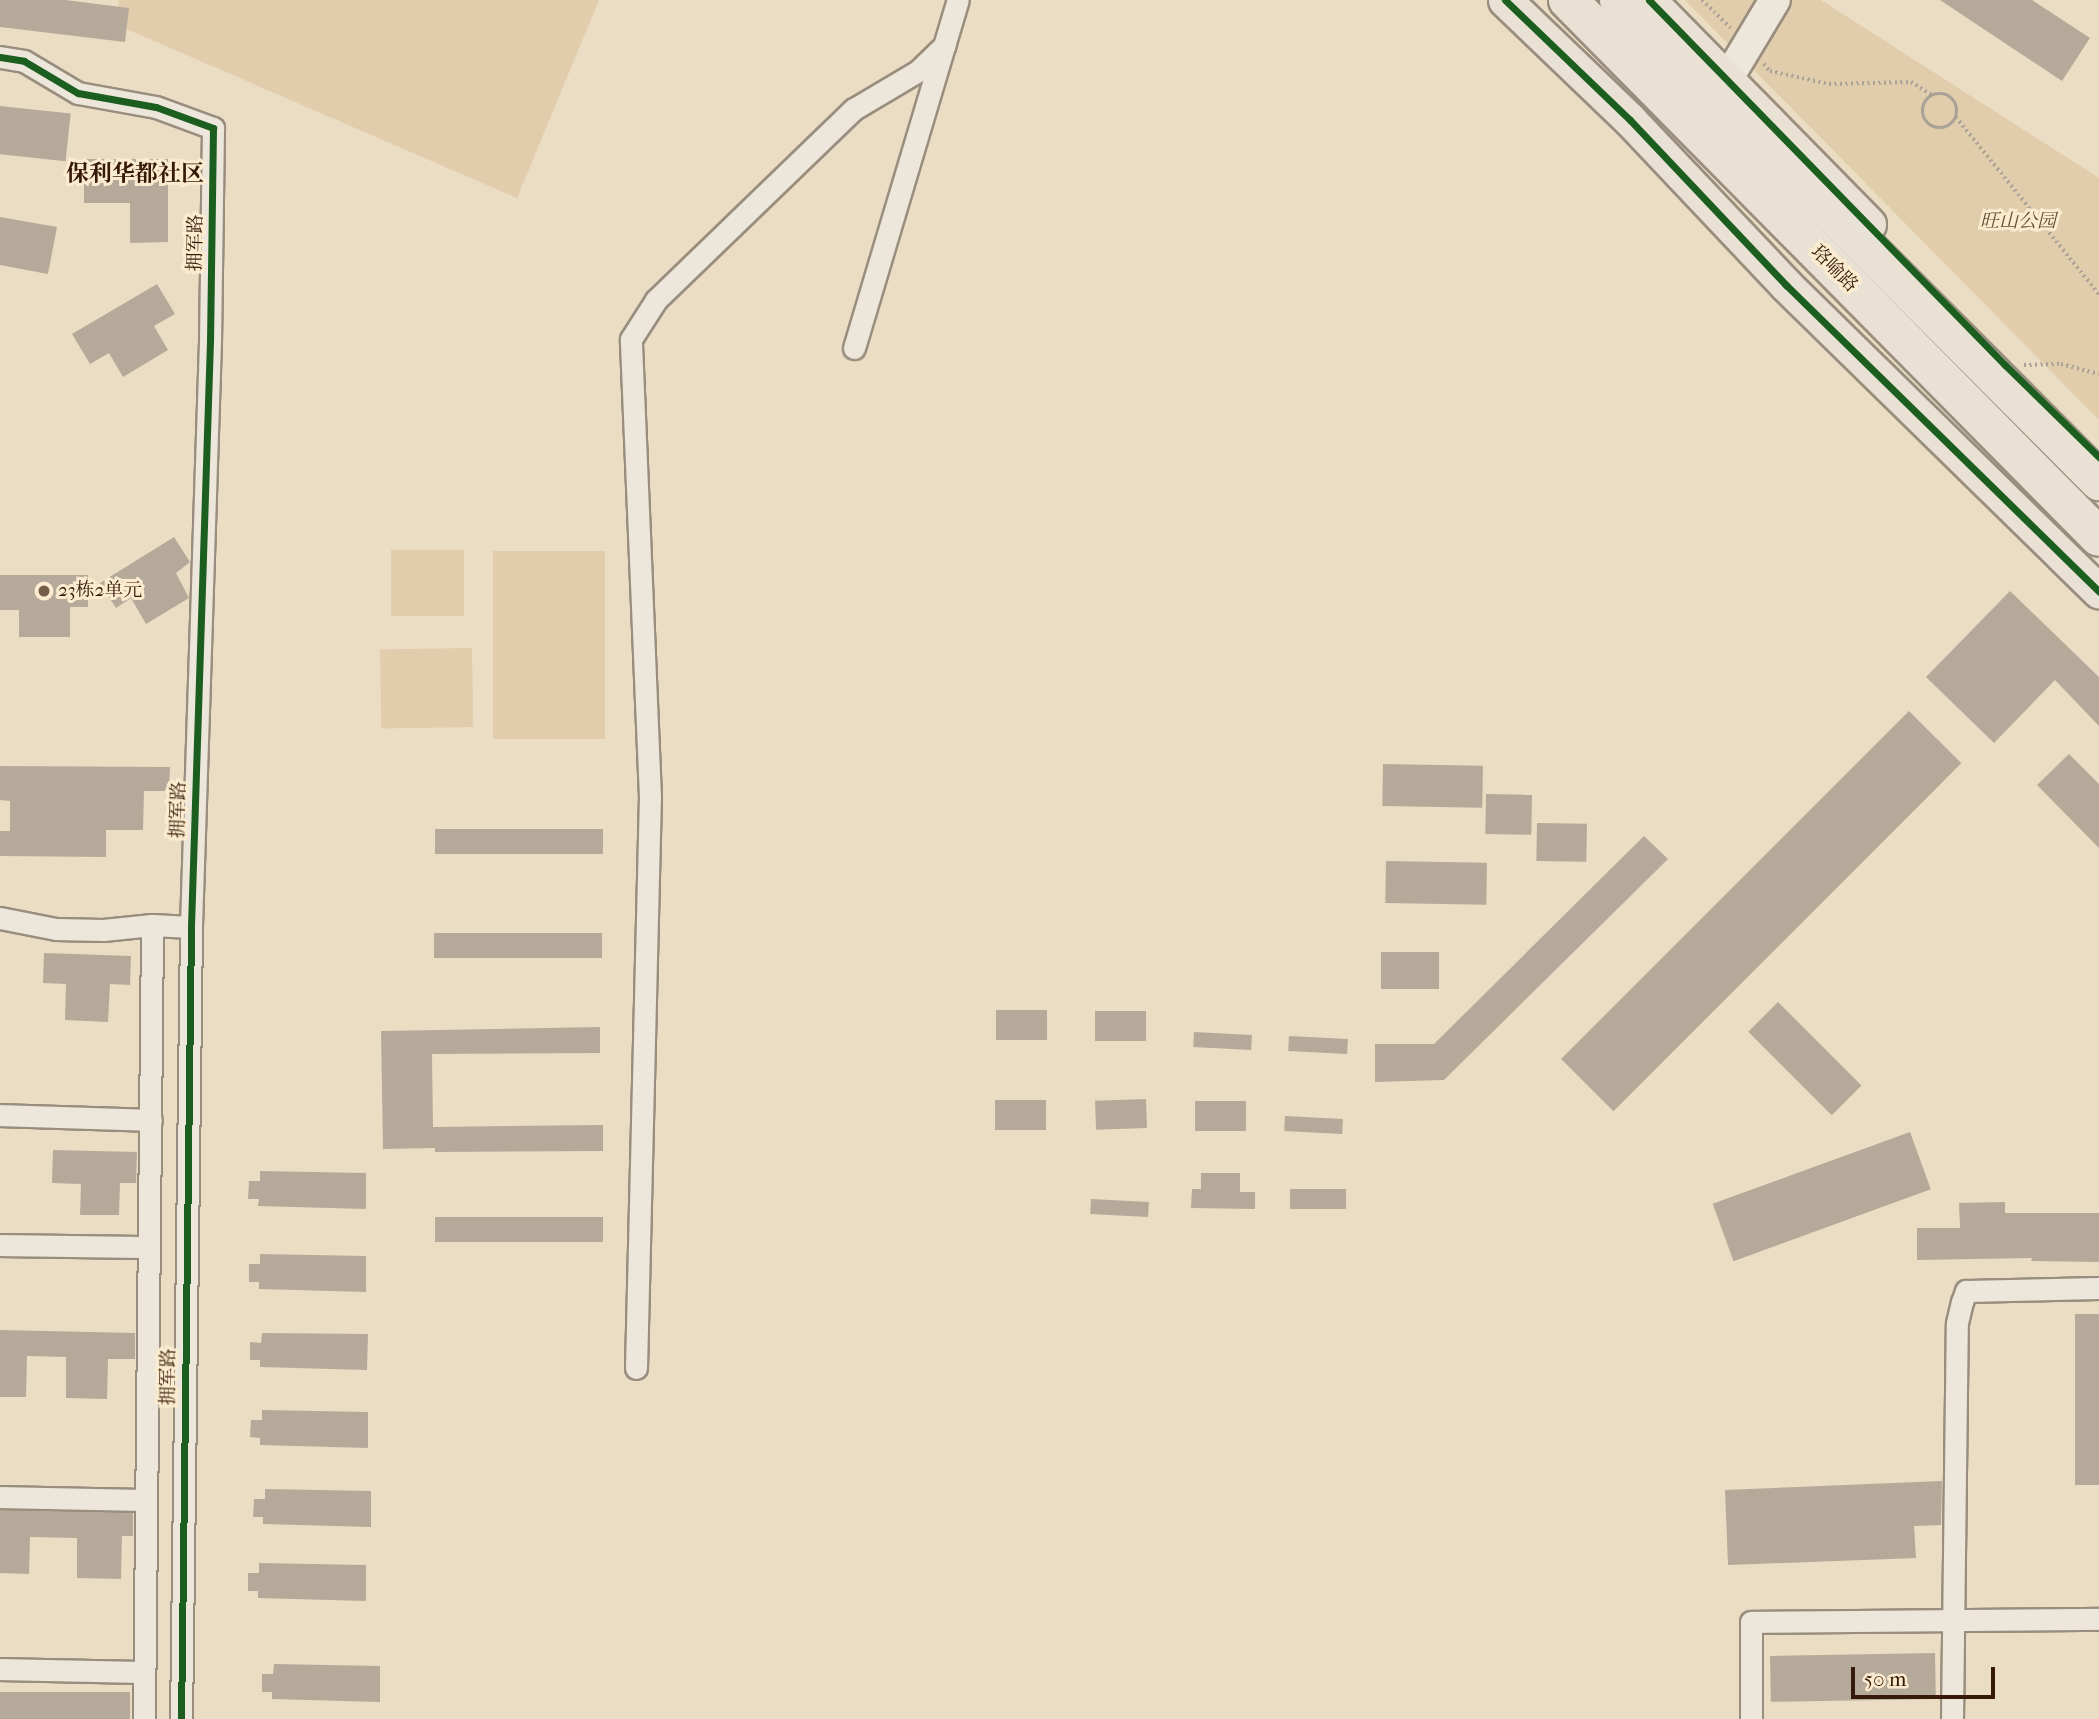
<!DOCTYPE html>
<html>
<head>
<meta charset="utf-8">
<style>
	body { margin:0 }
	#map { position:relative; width:2099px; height:1719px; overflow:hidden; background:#ebddc4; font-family:"IM FELL French Canon","Noto Serif SC",serif }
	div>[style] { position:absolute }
	.green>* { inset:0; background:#e1ccac; transform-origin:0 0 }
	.building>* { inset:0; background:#b5aa99; transform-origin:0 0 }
	.path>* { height:3.5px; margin-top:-1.75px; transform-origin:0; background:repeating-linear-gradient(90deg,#aaa297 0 2px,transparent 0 5.5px) }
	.path>.ring { margin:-1.75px; padding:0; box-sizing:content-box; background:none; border:3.5px solid #aaa297; border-radius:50% }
	.roads { filter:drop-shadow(2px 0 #998e7e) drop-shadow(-2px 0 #998e7e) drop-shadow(0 2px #998e7e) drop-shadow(0 -2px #998e7e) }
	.street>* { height:21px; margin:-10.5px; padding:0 10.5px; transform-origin:10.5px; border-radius:10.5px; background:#ede6da }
	.secondary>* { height:30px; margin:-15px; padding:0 15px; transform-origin:15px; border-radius:15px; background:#ede6da }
	.primary>* { height:33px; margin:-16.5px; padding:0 16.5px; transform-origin:16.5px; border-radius:16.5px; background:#e9e2d4 }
	.highway>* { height:38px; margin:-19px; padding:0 19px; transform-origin:19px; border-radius:19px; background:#e9e2d4 }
	.cycleway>* { height:7px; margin:-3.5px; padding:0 3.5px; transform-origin:3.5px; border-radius:3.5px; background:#1b5e20 }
	.dots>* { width:19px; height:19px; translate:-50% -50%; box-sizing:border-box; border:4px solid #fceccf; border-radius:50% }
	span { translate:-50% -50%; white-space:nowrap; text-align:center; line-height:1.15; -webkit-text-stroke:6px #fceccf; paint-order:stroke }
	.park-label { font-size:19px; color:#674b34; font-style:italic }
	.street-label { font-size:19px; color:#361909 }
	.poi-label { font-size:19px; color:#361909 }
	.left { translate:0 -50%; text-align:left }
	.quarter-label { font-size:23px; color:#361909; font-weight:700 }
	.scale { position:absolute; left:1851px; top:1667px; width:144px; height:32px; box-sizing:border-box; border:4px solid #361909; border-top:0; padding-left:9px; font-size:21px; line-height:24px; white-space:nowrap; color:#361909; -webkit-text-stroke:5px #fceccf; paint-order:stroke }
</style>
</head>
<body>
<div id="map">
	<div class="green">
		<div style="clip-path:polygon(119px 0,599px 0,517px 198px,117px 25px)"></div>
		<div style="clip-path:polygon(1685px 0,1821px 0,2099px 178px,2099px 420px)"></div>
		<div style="left:464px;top:550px;width:66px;height:73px;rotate:90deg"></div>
		<div style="left:605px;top:551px;width:188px;height:112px;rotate:90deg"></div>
		<div style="left:472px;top:648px;width:79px;height:92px;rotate:89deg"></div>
	</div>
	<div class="building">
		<div style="clip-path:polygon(0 0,65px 0,129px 8px,125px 42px,0 27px)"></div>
		<div style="clip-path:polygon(1940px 0,2032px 0,2090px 38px,2062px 81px)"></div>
		<div style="left:0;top:106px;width:71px;height:48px;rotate:6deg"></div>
		<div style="clip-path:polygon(84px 159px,168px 159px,168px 242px,130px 243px,130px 203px,84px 203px)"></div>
		<div style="clip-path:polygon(0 217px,57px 227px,48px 274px,0 265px)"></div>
		<div style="clip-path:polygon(157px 284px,175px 314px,154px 326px,168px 350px,123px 377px,109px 353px,90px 364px,72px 334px)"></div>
		<div style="clip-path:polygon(174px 537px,190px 562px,176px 573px,189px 598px,146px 624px,131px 598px,116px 608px,100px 583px)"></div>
		<div style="clip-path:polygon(0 575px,88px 575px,88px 607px,70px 607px,70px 637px,19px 637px,19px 610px,0 610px)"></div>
		<div style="clip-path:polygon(2010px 591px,2099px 677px,2099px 726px,2055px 680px,1994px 743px,1926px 677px)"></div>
		<div style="left:1909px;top:711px;width:74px;height:492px;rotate:45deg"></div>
		<div style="clip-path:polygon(2069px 754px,2099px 784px,2099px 848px,2037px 785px)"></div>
		<div style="left:1383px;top:764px;width:100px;height:42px;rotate:1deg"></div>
		<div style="clip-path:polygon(0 766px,170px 767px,169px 791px,144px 791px,143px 830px,106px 830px,106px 857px,0 856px,0 831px,10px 831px,10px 801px,0 800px)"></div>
		<div style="left:1486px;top:794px;width:46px;height:40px;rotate:1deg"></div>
		<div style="left:1537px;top:823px;width:50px;height:38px;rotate:1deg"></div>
		<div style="left:603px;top:829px;width:25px;height:168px;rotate:90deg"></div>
		<div style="clip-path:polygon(1644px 836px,1668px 859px,1444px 1080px,1375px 1082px,1375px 1044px,1434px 1044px)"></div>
		<div style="left:1386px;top:861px;width:101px;height:42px;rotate:1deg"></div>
		<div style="left:602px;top:933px;width:25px;height:168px;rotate:90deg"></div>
		<div style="left:1381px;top:952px;width:58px;height:37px"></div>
		<div style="clip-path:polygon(44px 953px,131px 956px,130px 985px,110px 984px,108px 1022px,65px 1020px,66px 984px,43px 983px)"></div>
		<div style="left:1778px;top:1002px;width:118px;height:42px;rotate:45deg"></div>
		<div style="left:1047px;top:1010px;width:30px;height:51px;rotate:90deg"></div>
		<div style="left:1095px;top:1011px;width:51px;height:30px"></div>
		<div style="clip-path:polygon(600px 1027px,600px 1053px,432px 1054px,433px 1127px,603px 1125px,603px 1151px,435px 1152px,435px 1148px,383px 1149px,381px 1031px)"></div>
		<div style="left:1194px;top:1032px;width:58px;height:15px;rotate:3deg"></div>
		<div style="left:1289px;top:1036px;width:59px;height:15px;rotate:3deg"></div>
		<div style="left:1146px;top:1099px;width:29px;height:51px;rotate:88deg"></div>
		<div style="left:1046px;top:1100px;width:30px;height:51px;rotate:90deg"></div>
		<div style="left:1195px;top:1101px;width:51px;height:30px"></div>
		<div style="left:1285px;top:1116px;width:58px;height:15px;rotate:3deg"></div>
		<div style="left:1910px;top:1132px;width:61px;height:210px;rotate:70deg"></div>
		<div style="clip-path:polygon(53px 1150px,137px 1152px,136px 1183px,120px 1183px,119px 1215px,80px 1215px,81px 1184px,52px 1183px)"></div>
		<div style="clip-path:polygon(260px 1171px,366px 1173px,366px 1209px,258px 1206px,259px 1199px,248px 1199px,249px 1181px,260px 1181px)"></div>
		<div style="clip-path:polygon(1201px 1173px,1240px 1173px,1240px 1192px,1255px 1192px,1255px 1209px,1191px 1208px,1192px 1189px,1201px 1189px)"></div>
		<div style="left:1346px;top:1189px;width:20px;height:56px;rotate:90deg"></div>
		<div style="left:1091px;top:1199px;width:58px;height:15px;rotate:3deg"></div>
		<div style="clip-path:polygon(2005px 1202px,2005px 1213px,2099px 1213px,2099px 1262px,2031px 1261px,2032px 1258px,1917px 1260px,1917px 1228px,1960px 1228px,1959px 1203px)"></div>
		<div style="left:603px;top:1217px;width:25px;height:168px;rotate:90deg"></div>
		<div style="clip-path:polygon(260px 1254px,366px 1256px,366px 1292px,259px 1289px,259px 1282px,249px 1282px,249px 1264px,260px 1264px)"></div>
		<div style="left:2075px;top:1314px;width:24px;height:171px"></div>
		<div style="clip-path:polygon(0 1330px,135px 1333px,135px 1359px,108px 1359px,107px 1399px,66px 1398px,66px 1357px,27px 1356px,26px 1397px,0 1397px)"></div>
		<div style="clip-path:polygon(262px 1333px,368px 1334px,367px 1370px,260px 1367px,260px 1360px,250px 1360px,250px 1342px,261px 1343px)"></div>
		<div style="clip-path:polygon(262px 1410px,368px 1412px,368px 1448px,260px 1445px,260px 1438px,250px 1437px,251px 1420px,262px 1420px)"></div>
		<div style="clip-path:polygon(1942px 1481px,1941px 1525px,1914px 1526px,1916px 1558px,1728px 1565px,1725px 1490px)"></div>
		<div style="clip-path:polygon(265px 1489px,371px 1491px,371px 1527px,263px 1524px,263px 1517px,253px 1517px,254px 1499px,265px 1499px)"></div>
		<div style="clip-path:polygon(0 1510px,133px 1513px,133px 1536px,122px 1536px,121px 1579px,77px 1578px,77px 1538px,30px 1537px,29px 1574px,0 1573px)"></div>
		<div style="clip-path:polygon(259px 1563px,366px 1565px,366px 1601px,258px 1598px,258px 1591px,248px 1591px,248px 1573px,259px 1573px)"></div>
		<div style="left:1935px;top:1653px;width:46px;height:165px;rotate:89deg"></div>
		<div style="clip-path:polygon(274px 1664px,380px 1666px,380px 1702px,272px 1699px,272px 1692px,262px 1692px,262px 1674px,273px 1674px)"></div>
		<div style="left:0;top:1692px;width:130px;height:27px"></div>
	</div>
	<div class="path">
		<div style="left:1702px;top:0;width:40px;rotate:44deg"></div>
		<div style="left:1764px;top:64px;width:9px;rotate:49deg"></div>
		<div style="left:1770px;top:71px;width:60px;rotate:12.4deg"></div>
		<div style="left:1829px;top:84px;width:82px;rotate:-1.4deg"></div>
		<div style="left:1911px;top:82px;width:25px;rotate:32deg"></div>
		<div class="ring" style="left:1923px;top:94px;width:30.5px;height:30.5px"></div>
		<div style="left:1956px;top:117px;width:228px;rotate:51.1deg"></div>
		<div style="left:2024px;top:365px;width:37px;rotate:-2deg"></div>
		<div style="left:2061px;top:364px;width:39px;rotate:15deg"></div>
	</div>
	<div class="roads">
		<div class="street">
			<div style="left:0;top:57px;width:24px;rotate:9deg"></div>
			<div style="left:24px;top:61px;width:63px;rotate:30.7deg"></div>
			<div style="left:78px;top:93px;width:79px;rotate:10.2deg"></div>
			<div style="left:156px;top:107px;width:61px;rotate:20.2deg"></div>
			<div style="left:213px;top:128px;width:213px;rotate:90.8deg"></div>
			<div style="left:210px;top:341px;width:586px;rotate:91.86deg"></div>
			<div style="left:191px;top:927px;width:792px;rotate:90.72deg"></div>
			<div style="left:854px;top:348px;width:363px;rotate:-73.4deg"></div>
			<div style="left:0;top:918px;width:57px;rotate:11.1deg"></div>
			<div style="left:56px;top:929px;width:47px;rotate:1.2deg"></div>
			<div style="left:103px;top:930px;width:49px;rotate:-5.8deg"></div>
			<div style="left:152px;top:925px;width:39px;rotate:3deg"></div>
			<div style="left:0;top:1115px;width:151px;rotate:1.9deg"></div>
			<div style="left:0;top:1245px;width:149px;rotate:0.8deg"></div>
			<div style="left:636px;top:1368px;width:571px;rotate:-88.6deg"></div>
			<div style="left:650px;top:797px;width:458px;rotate:-92.4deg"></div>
			<div style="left:631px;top:339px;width:46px;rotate:-57.3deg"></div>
			<div style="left:656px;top:300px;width:275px;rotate:-44deg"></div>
			<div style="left:854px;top:109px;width:74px;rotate:-30.7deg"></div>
			<div style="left:918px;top:71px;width:37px;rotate:-44deg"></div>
			<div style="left:0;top:1497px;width:145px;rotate:1.2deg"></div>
			<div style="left:0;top:1669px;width:143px;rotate:1.2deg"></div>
			<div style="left:144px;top:1719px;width:794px;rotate:-89.42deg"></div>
			<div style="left:1751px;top:1719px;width:97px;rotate:-90deg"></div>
			<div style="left:1751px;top:1622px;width:348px;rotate:-0.5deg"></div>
			<div style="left:1952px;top:1719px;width:396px;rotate:-89.3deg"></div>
			<div style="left:1957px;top:1323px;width:22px;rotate:-77deg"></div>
			<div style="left:1962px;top:1302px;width:12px;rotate:-70deg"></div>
			<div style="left:1966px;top:1291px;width:133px;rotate:-1.3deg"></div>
		</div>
		<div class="secondary">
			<div style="left:1716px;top:98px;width:114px;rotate:-59deg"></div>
		</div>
		<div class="primary">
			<div style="left:1505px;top:0;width:173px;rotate:43.8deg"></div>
			<div style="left:1630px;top:120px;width:227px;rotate:46.6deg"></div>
			<div style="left:1786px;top:285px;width:438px;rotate:44.4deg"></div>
			<div style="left:1649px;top:0;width:314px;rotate:45.5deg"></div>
		</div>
		<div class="highway">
			<div style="left:1568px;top:0;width:755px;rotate:45.32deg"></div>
			<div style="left:1619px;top:0;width:680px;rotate:45.06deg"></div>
		</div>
	</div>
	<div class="cycleway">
		<div style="left:1505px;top:0;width:173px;rotate:43.8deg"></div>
		<div style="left:1630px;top:120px;width:227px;rotate:46.6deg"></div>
		<div style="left:1786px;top:285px;width:438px;rotate:44.4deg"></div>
		<div style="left:1649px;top:0;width:510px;rotate:45.72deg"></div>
		<div style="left:2005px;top:365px;width:132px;rotate:44.4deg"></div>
		<div style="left:0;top:57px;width:24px;rotate:9deg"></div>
		<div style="left:24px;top:61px;width:63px;rotate:30.7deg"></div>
		<div style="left:78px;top:93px;width:79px;rotate:10.2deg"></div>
		<div style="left:156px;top:107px;width:61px;rotate:20.2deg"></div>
		<div style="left:213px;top:128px;width:213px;rotate:90.8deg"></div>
		<div style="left:210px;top:341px;width:586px;rotate:91.86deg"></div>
		<div style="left:191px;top:927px;width:792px;rotate:90.72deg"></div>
	</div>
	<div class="dots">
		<div style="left:44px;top:591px;background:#755e4a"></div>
	</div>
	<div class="park-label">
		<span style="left:2018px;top:222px">旺山公园</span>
	</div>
	<div class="street-label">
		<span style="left:196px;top:243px;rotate:-89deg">拥军路</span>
		<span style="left:1834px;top:269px;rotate:45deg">珞喻路</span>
		<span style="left:179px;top:810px;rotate:-88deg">拥军路</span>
		<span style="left:169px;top:1377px;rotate:-89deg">拥军路</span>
	</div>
	<div class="poi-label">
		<span class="left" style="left:58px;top:591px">23栋2单元</span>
	</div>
	<div class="quarter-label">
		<span style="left:135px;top:174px">保利华都社区</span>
	</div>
	<div class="scale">50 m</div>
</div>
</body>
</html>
